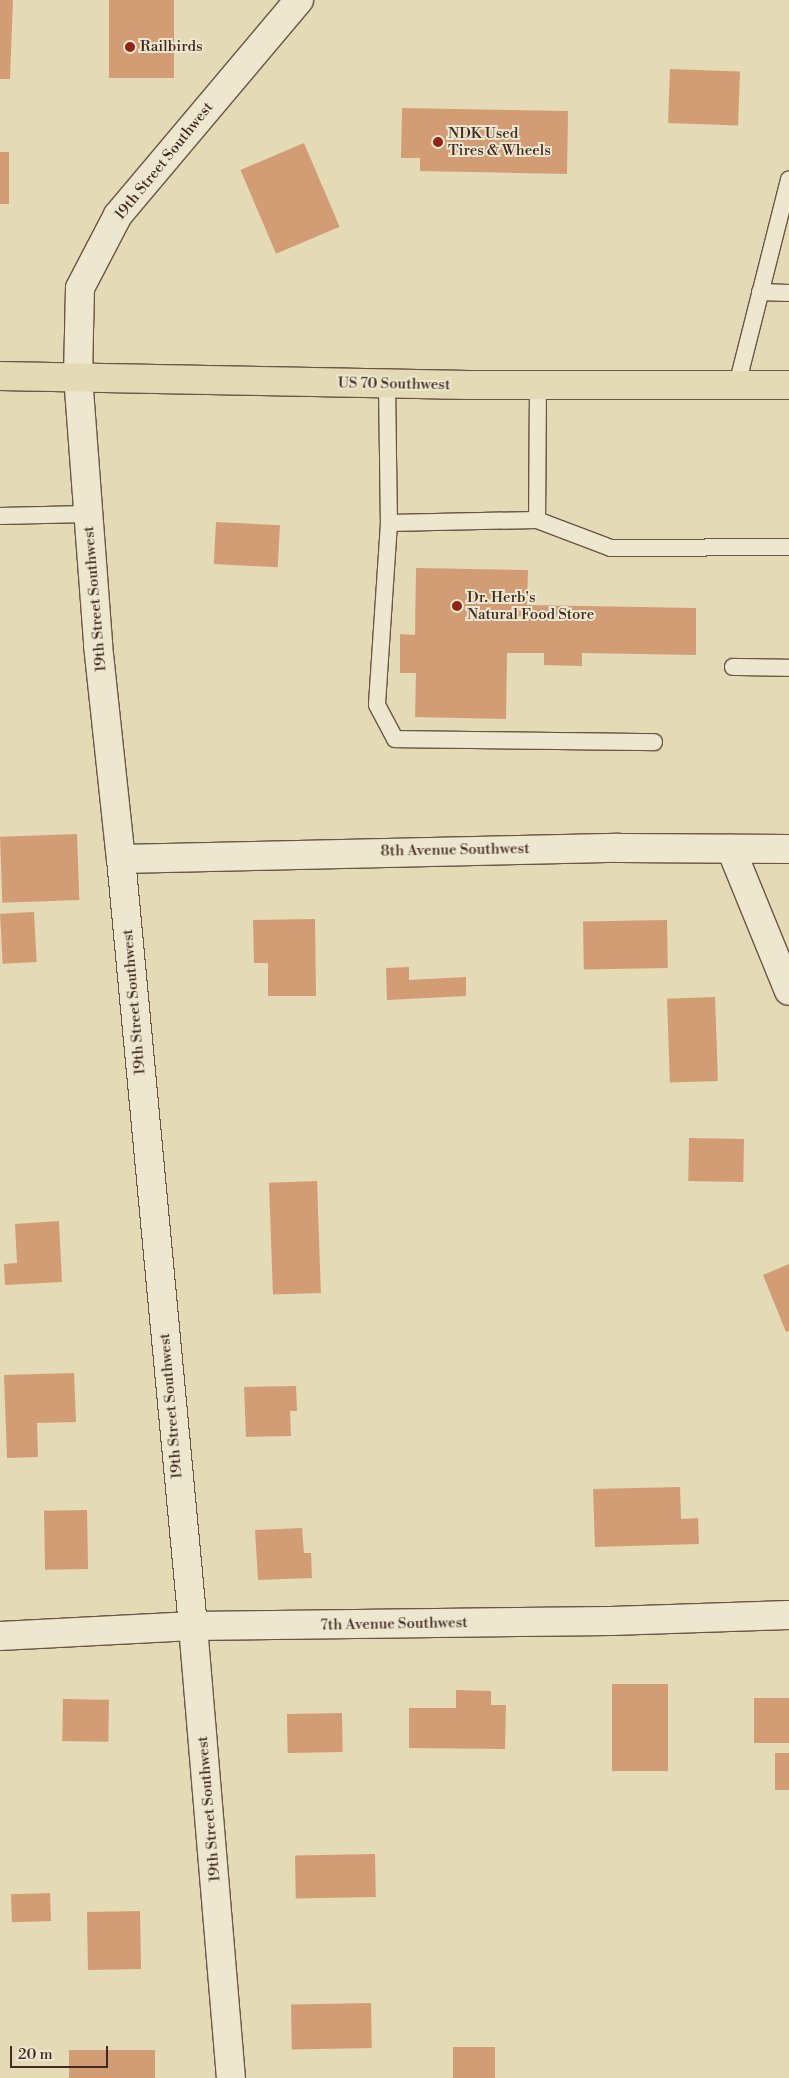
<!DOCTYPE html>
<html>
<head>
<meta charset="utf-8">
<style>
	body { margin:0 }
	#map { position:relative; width:789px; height:2078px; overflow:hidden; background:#e4dab5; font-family:"Libre Bodoni",serif }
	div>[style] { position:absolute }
	.building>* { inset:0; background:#d29d75; transform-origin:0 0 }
	.roads { filter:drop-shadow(1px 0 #6a5646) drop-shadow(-1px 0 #6a5646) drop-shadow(0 1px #6a5646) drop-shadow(0 -1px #6a5646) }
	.lane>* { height:16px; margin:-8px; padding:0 8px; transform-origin:8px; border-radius:8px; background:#ede7cf }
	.street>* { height:28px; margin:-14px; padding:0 14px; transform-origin:14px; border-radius:14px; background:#ede7cf }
	.secondary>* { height:28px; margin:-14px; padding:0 14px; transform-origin:14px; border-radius:14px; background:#ede7cf }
	.primary>* { height:28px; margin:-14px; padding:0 14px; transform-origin:14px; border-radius:14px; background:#e4dab5 }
	.dots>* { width:14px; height:14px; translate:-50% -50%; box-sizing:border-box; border:2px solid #ede7cf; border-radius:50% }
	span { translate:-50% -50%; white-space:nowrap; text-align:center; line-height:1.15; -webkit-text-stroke:4px #ede7cf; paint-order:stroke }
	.poi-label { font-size:15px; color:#422a21 }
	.left { translate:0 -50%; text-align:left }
	.street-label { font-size:15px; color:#422a21 }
	.scale { position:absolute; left:10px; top:2046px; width:98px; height:22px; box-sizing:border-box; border:2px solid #422a21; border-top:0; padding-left:6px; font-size:15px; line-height:18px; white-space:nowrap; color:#422a21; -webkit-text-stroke:4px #ede7cf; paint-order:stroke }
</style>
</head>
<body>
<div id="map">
	<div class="building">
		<div style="clip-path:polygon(0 0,13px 0,10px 79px,0 79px)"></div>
		<div style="left:109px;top:0;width:65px;height:78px"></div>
		<div style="left:670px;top:69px;width:70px;height:54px;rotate:2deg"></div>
		<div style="clip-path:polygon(402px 108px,568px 111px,567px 174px,420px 171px,420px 158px,401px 158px)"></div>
		<div style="left:304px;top:143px;width:91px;height:69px;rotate:67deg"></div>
		<div style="left:0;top:152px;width:9px;height:52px"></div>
		<div style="left:216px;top:522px;width:64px;height:42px;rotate:3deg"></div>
		<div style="clip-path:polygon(416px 568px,528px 570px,527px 605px,696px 608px,696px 655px,582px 653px,582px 666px,544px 665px,544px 653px,507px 653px,506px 719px,415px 717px,416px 673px,400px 673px,400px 634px,415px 635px)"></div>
		<div style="left:77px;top:834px;width:66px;height:77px;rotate:88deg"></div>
		<div style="left:34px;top:912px;width:50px;height:34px;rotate:87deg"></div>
		<div style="clip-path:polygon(315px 919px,316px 996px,268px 996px,268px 963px,254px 963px,253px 920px)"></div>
		<div style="left:667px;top:920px;width:48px;height:84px;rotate:89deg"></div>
		<div style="clip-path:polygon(409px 967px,409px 980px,466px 977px,466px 996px,387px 1000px,386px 968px)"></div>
		<div style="left:715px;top:997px;width:84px;height:48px;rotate:88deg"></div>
		<div style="left:689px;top:1138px;width:55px;height:43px;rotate:1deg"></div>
		<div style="left:317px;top:1181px;width:112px;height:48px;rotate:88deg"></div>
		<div style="clip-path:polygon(59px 1221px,62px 1282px,5px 1285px,4px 1264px,17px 1263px,15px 1224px)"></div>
		<div style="clip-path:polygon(789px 1264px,789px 1331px,786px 1332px,763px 1275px)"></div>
		<div style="clip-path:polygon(74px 1373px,76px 1422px,37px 1423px,38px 1457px,7px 1458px,4px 1375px)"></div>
		<div style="clip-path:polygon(296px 1386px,297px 1411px,290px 1411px,291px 1436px,246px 1437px,244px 1387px)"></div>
		<div style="clip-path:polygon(680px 1487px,681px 1519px,698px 1518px,699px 1544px,595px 1547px,593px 1489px)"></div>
		<div style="left:87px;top:1510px;width:59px;height:43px;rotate:89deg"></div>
		<div style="clip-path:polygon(302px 1528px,304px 1553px,311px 1553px,312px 1578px,258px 1580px,255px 1530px)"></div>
		<div style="left:612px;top:1684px;width:56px;height:87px"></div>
		<div style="clip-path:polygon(456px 1690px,491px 1691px,491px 1705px,506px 1705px,505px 1749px,409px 1748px,409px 1708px,456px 1708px)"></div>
		<div style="left:789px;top:1698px;width:45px;height:35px;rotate:90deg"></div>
		<div style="left:63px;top:1699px;width:46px;height:42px;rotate:1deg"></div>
		<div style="left:342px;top:1713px;width:39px;height:55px;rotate:89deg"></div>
		<div style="left:775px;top:1753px;width:14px;height:37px"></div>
		<div style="left:375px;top:1854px;width:43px;height:80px;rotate:89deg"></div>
		<div style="left:50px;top:1893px;width:28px;height:39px;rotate:88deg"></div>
		<div style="left:140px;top:1911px;width:58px;height:53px;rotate:89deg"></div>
		<div style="left:371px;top:2003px;width:45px;height:80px;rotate:89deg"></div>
		<div style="left:453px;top:2047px;width:42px;height:31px"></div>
		<div style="left:155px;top:2050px;width:28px;height:86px;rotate:90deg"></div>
	</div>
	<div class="roads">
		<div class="lane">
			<div style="left:760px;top:292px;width:29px;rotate:2deg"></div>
			<div style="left:387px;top:384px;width:139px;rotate:89.2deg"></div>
			<div style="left:389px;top:523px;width:148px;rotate:-1.2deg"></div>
			<div style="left:538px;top:385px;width:135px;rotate:90.4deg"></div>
			<div style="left:537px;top:520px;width:79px;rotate:20.7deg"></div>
			<div style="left:611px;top:548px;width:178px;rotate:-0.3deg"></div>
			<div style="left:737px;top:385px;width:212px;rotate:-75.8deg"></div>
			<div style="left:0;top:516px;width:88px;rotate:-1.3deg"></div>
			<div style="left:389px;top:523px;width:182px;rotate:93.8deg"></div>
			<div style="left:377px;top:705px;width:38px;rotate:62deg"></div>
			<div style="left:395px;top:739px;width:259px;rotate:0.7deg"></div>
			<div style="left:733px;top:667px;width:56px;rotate:1deg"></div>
		</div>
		<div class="street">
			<div style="left:78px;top:376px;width:270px;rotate:85.7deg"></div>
			<div style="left:98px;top:645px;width:215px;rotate:83.9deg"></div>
			<div style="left:121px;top:859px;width:770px;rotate:84.64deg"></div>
			<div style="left:193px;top:1626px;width:454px;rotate:85.2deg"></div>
			<div style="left:731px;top:849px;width:153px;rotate:67.8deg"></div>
			<div style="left:121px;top:859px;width:498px;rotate:-1.3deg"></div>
			<div style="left:619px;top:848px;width:170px;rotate:0.3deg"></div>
			<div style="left:0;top:1636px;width:193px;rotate:-3deg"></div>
			<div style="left:193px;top:1626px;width:418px;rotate:-0.7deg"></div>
			<div style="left:611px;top:1621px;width:178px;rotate:-1.9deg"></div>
		</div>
		<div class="secondary">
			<div style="left:78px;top:376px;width:88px;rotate:-88.7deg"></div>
			<div style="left:80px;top:288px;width:82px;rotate:-62.5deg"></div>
			<div style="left:118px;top:215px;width:281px;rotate:-49.9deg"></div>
		</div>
		<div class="primary">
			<div style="left:0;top:376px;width:469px;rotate:1.1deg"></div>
			<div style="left:469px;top:385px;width:320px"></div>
		</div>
	</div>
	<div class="dots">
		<div style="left:130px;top:47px;background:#8f2418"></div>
		<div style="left:438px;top:142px;background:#8f2418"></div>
		<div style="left:457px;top:606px;background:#8f2418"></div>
	</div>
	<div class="poi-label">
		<span class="left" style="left:140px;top:47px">Railbirds</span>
		<span class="left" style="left:448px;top:142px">NDK Used<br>Tires &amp; Wheels</span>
		<span class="left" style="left:467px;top:606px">Dr. Herb's<br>Natural Food Store</span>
	</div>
	<div class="street-label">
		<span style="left:164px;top:161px;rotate:-51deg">19th Street Southwest</span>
		<span style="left:394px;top:384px;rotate:1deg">US 70 Southwest</span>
		<span style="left:95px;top:599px;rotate:-95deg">19th Street Southwest</span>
		<span style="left:455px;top:850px;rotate:-1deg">8th Avenue Southwest</span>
		<span style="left:134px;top:1002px;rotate:-95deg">19th Street Southwest</span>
		<span style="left:171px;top:1406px;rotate:-95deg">19th Street Southwest</span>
		<span style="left:394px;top:1624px;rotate:-1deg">7th Avenue Southwest</span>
		<span style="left:209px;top:1809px;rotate:-95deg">19th Street Southwest</span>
	</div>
	<div class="scale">20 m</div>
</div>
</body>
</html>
